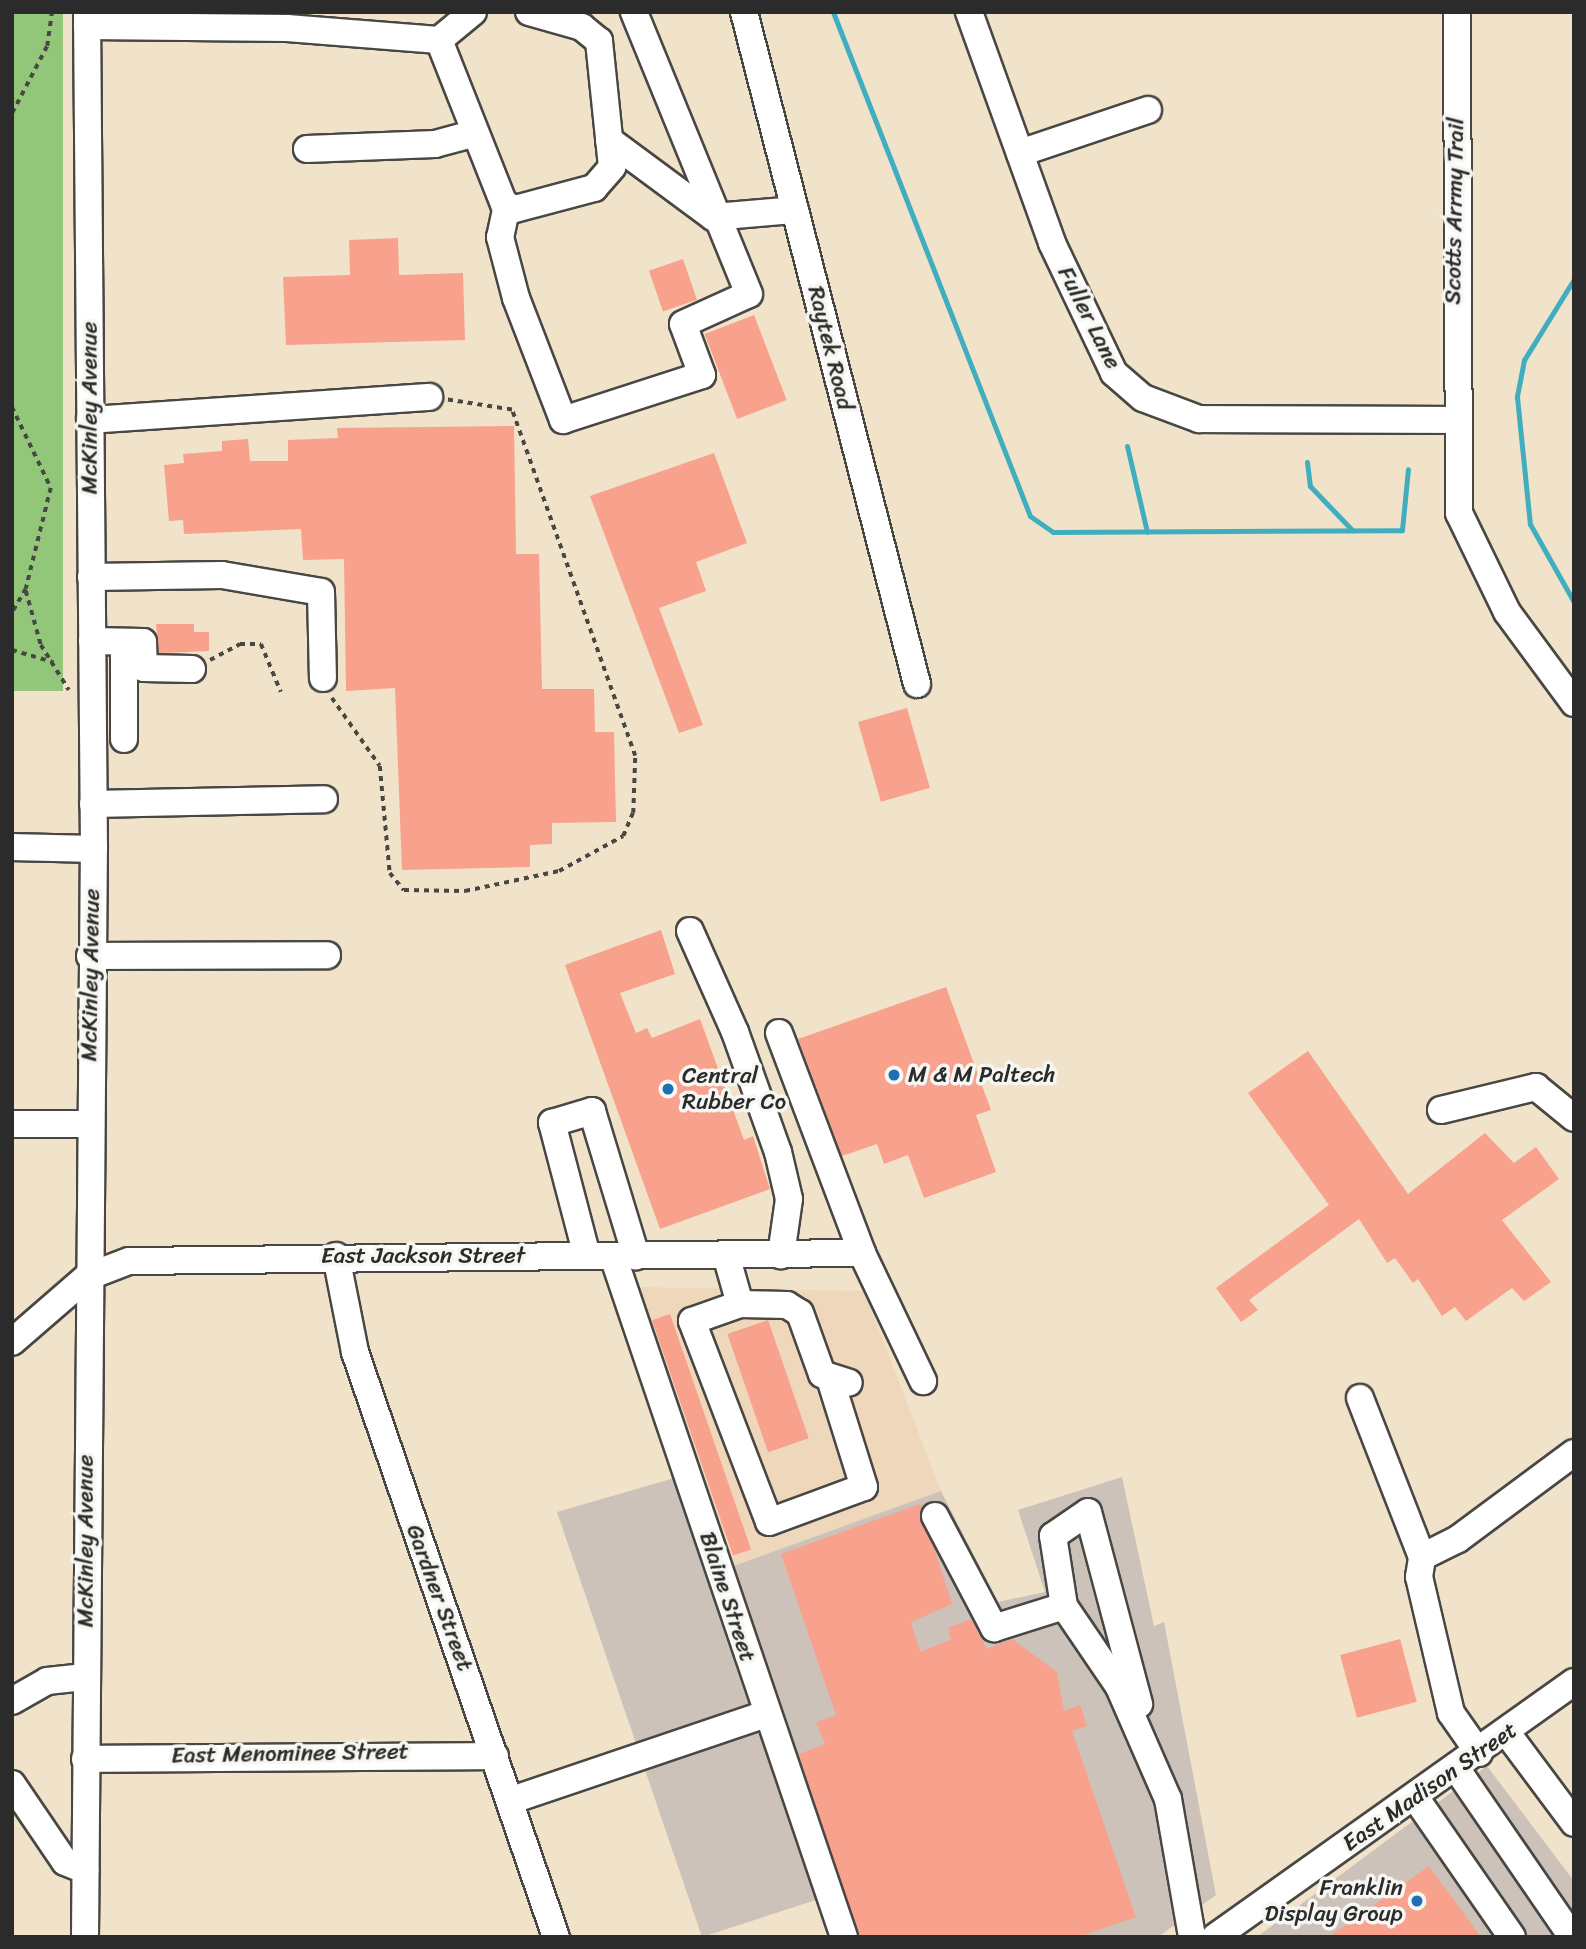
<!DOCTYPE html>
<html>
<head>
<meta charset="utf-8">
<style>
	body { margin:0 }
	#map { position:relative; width:1586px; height:1949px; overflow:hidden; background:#f1e3c9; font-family:Sriracha,sans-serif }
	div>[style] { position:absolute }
	.built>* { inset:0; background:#eed7bb }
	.industrial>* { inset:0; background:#ccc2b9 }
	.green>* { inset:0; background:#92c678; transform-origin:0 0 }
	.stream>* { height:5px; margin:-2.5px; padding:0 2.5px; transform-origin:2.5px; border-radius:2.5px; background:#41aebf }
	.building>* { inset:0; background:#f8a18d; transform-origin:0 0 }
	.path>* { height:3.5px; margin-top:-1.75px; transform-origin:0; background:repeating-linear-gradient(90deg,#494743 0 5px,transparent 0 10px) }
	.roads { filter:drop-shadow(2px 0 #494743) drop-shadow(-2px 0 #494743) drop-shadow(0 2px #494743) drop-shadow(0 -2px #494743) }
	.minor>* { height:26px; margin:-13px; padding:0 13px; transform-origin:13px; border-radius:13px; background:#fff }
	.dots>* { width:19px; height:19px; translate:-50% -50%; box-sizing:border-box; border:4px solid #f6f6f2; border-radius:50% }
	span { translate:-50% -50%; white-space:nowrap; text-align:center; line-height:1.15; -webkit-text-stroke:7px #f6f6f2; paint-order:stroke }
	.street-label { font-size:23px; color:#2b2b2b }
	.poi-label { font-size:23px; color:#2b2b2b }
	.left { translate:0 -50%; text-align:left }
	.right { translate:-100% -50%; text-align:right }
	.frame { position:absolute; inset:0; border:14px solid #2b2b2b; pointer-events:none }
</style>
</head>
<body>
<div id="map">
	<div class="built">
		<div style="clip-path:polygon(632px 1287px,864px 1291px,941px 1491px,725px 1569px)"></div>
	</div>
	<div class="industrial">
		<div style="clip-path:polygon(695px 1472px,725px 1569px,941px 1491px,998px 1602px,1045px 1592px,1018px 1510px,1122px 1477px,1154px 1626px,1164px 1622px,1216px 1895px,1158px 1937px,829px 1937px,816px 1900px,702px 1937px,557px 1512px)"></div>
		<div style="clip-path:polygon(1487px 1766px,1574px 1881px,1574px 1937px,1257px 1937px)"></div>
	</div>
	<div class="green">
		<div style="left:12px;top:12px;width:51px;height:679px"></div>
	</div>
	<div class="stream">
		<div style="left:833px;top:12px;width:541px;rotate:68.65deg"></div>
		<div style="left:1030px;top:516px;width:28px;rotate:35deg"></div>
		<div style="left:1053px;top:532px;width:349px;rotate:-0.3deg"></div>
		<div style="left:1402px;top:530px;width:61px;rotate:-84.4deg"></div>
		<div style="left:1574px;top:279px;width:95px;rotate:121.7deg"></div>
		<div style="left:1524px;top:360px;width:38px;rotate:101deg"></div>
		<div style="left:1517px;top:397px;width:128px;rotate:84.2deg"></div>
		<div style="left:1530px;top:524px;width:90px;rotate:60.6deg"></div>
		<div style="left:1127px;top:446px;width:88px;rotate:76.9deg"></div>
		<div style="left:1307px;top:462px;width:24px;rotate:83deg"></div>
		<div style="left:1310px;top:486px;width:61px;rotate:46.3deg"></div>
	</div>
	<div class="building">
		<div style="clip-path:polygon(398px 238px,399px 275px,463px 273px,465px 340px,286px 345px,283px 277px,350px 275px,349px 240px)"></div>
		<div style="left:683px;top:259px;width:43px;height:36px;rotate:71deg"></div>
		<div style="left:754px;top:315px;width:91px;height:53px;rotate:69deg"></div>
		<div style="clip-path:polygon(514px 426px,516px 554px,539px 554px,542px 689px,594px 689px,595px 732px,614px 732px,616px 822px,552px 823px,552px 844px,530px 845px,530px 867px,402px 870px,395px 688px,346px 691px,344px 559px,303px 560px,301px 529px,184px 534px,183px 520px,169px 521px,164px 465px,184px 463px,183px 454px,222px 451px,222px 441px,248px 439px,250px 461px,288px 461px,288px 440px,338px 438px,337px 428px)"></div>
		<div style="clip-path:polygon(714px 453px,747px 543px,696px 562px,706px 591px,659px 608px,703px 725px,679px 733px,590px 496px)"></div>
		<div style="clip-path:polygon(156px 624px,194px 624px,194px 632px,209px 632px,209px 651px,159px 653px)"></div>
		<div style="left:907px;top:708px;width:83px;height:51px;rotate:74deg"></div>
		<div style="clip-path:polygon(661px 930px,675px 974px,620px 993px,636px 1033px,647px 1028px,652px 1038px,700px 1019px,744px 1140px,753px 1136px,770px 1189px,660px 1229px,565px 965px)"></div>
		<div style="clip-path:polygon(946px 987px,991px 1110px,976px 1115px,996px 1172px,924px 1198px,908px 1155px,884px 1164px,877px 1144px,842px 1156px,798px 1039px)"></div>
		<div style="clip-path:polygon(1308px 1051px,1408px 1194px,1485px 1133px,1514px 1163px,1536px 1147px,1559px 1179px,1502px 1220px,1551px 1282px,1524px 1301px,1512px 1288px,1466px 1321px,1455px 1307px,1442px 1316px,1418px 1279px,1413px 1283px,1395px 1258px,1387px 1263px,1359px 1219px,1249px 1300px,1258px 1310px,1241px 1322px,1216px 1288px,1329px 1205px,1248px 1093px)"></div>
		<div style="left:670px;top:1314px;width:249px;height:19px;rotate:71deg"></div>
		<div style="left:768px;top:1320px;width:125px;height:43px;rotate:71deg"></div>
		<div style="clip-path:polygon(920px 1504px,952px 1604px,911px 1622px,920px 1652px,951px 1640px,948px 1628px,971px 1619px,987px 1649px,1012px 1639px,1057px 1672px,1064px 1711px,1080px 1705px,1087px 1726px,1072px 1731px,1136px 1917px,1078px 1937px,859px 1937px,799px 1754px,825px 1744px,816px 1722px,836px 1715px,781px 1554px)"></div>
		<div style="left:1400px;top:1639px;width:65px;height:62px;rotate:75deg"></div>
		<div style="clip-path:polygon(1429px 1866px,1481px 1937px,1329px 1937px)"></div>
	</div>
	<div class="path">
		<div style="left:12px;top:113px;width:76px;rotate:-62.4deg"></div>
		<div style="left:47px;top:46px;width:34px;rotate:-82deg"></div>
		<div style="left:12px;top:407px;width:90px;rotate:64.3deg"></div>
		<div style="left:51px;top:488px;width:104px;rotate:103.9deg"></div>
		<div style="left:26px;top:589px;width:28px;rotate:120deg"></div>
		<div style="left:26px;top:591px;width:56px;rotate:74.5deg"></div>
		<div style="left:41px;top:645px;width:53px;rotate:58.1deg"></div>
		<div style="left:12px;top:650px;width:43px;rotate:16.3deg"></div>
		<div style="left:210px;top:660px;width:34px;rotate:-28deg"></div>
		<div style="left:240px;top:644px;width:21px"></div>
		<div style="left:261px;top:644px;width:52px;rotate:67.4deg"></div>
		<div style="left:332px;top:698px;width:83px;rotate:54.8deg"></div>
		<div style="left:380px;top:766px;width:107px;rotate:84.7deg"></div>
		<div style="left:390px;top:873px;width:22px;rotate:51deg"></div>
		<div style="left:404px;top:890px;width:61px;rotate:0.9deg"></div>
		<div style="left:465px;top:891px;width:96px;rotate:-12deg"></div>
		<div style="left:559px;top:871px;width:73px;rotate:-28.7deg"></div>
		<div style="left:623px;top:836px;width:25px;rotate:-67deg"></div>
		<div style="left:633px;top:813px;width:57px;rotate:-88deg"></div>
		<div style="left:635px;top:756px;width:367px;rotate:-109.6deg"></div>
		<div style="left:512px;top:410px;width:65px;rotate:-171.1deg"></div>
	</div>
	<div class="roads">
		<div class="minor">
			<div style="left:744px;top:12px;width:694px;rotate:75.56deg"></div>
			<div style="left:969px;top:12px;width:245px;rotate:70.2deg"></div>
			<div style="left:1052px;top:243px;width:144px;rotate:64.5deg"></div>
			<div style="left:1114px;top:373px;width:38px;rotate:41deg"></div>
			<div style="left:1143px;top:398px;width:60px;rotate:20.6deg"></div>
			<div style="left:1199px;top:419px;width:255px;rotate:0.2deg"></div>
			<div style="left:1457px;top:12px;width:501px;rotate:89.77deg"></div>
			<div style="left:1459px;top:513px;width:110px;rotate:64.1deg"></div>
			<div style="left:1507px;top:612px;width:113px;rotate:53.6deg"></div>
			<div style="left:87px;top:26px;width:200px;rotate:0.6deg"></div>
			<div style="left:287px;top:28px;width:152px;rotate:4.5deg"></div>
			<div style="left:439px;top:40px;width:44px;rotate:-39.5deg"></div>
			<div style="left:439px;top:40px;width:176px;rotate:68.4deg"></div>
			<div style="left:504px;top:204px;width:12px;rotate:24deg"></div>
			<div style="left:515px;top:209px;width:82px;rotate:-14.9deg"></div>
			<div style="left:594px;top:188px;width:28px;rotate:-49deg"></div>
			<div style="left:612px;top:167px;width:127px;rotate:-95.9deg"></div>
			<div style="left:599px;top:41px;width:22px;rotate:-141deg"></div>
			<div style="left:582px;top:27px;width:55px;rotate:-164.2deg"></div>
			<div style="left:609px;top:140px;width:129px;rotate:36.5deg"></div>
			<div style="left:713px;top:217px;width:82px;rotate:-4.9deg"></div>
			<div style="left:307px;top:149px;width:128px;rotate:-2.2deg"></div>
			<div style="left:435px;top:144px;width:38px;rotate:-15deg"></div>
			<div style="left:1020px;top:153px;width:135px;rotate:-18.6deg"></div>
			<div style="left:507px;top:205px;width:33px;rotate:102deg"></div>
			<div style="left:500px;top:237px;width:63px;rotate:75.3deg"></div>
			<div style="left:516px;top:298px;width:131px;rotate:68.9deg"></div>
			<div style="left:563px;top:420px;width:146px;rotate:-17.9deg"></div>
			<div style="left:702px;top:375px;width:54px;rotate:-110.4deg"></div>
			<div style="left:683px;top:324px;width:72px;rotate:-24.4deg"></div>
			<div style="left:749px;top:294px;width:305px;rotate:-112.2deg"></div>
			<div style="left:90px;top:420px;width:340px;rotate:-3.9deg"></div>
			<div style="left:91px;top:577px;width:131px;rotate:-0.9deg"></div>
			<div style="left:222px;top:575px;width:100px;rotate:9.7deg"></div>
			<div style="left:321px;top:592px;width:86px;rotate:88.7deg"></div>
			<div style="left:92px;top:641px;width:51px;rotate:1.1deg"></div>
			<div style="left:143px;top:642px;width:26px;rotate:88deg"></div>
			<div style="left:144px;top:668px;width:48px;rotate:1.2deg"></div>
			<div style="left:124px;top:739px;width:97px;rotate:-90deg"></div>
			<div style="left:93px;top:804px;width:231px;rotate:-1.2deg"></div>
			<div style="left:12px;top:847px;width:82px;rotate:1.4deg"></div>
			<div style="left:690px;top:931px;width:111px;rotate:66deg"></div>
			<div style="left:735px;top:1032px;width:127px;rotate:70.3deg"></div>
			<div style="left:778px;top:1152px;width:48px;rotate:76.8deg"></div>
			<div style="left:789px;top:1199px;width:57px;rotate:98.1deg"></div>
			<div style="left:90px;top:956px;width:237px;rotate:-0.2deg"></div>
			<div style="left:779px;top:1033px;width:235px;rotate:69.3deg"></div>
			<div style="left:862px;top:1253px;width:142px;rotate:64.5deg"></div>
			<div style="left:1441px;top:1110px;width:98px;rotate:-13.6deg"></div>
			<div style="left:1536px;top:1087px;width:49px;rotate:39.2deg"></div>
			<div style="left:12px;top:1124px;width:75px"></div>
			<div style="left:726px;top:1255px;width:51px;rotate:74.1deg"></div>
			<div style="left:740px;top:1304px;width:47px;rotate:1.2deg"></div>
			<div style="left:787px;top:1305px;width:15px;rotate:32deg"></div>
			<div style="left:800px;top:1313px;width:65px;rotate:70.2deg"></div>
			<div style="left:822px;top:1374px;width:28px;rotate:18deg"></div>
			<div style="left:336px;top:1256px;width:98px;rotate:78.8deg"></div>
			<div style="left:355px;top:1352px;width:619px;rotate:71.04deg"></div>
			<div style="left:587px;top:1256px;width:138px;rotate:-104.7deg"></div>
			<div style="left:552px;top:1123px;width:42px;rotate:-16.7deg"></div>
			<div style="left:592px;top:1111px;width:152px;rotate:73.1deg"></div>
			<div style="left:613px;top:1256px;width:719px;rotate:71.26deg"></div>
			<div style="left:740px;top:1304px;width:51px;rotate:160.5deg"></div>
			<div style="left:692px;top:1321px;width:215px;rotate:69deg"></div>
			<div style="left:769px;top:1522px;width:101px;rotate:-20.2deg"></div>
			<div style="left:864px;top:1487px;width:110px;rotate:-107.4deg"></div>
			<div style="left:12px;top:1342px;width:99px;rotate:-40.9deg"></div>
			<div style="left:87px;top:1277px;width:45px;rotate:-20.9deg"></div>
			<div style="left:129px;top:1261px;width:733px;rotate:-0.63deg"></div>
			<div style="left:1360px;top:1398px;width:171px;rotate:68.7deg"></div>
			<div style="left:935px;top:1516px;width:127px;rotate:62.2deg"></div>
			<div style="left:994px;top:1628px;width:73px;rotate:-17.4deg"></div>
			<div style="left:1064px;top:1606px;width:98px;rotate:55.8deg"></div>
			<div style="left:1119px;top:1687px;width:122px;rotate:66.4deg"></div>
			<div style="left:1168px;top:1799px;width:140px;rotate:80.1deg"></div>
			<div style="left:1064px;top:1606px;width:71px;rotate:-98.9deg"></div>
			<div style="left:1053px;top:1536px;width:42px;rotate:-34.4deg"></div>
			<div style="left:1088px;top:1512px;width:199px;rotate:75.1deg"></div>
			<div style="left:12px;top:1701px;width:40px;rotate:-29.7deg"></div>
			<div style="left:47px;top:1681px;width:38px;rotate:-6deg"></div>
			<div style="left:1507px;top:1733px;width:112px;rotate:53.3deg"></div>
			<div style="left:1479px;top:1753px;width:49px;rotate:-125deg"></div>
			<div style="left:1451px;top:1713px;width:140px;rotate:-103.2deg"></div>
			<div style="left:1419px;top:1577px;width:20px;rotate:-81deg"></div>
			<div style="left:1422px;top:1557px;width:40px;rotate:-26.6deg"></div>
			<div style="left:1458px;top:1539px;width:144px;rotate:-36.6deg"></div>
			<div style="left:85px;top:1759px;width:410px;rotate:-0.4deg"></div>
			<div style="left:1456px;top:1768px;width:194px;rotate:55.5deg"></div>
			<div style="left:12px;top:1784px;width:94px;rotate:55.8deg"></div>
			<div style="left:65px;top:1862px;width:22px;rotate:22deg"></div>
			<div style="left:1415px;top:1797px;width:170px;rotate:55.3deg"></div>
			<div style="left:512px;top:1800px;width:268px;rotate:-18.7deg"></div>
			<div style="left:85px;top:1937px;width:1088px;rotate:-89.53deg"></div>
			<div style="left:94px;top:849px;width:837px;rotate:-90.48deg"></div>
			<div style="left:1215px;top:1937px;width:440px;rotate:-35.4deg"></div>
		</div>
	</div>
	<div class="dots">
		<div style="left:894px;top:1075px;background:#1f6fb2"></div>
		<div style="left:668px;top:1089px;background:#1f6fb2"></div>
		<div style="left:1417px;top:1901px;background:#1f6fb2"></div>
	</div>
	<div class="street-label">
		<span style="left:1455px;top:211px;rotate:-89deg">Scotts Arrmy Trail</span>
		<span style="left:1089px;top:318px;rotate:63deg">Fuller Lane</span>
		<span style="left:830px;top:348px;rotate:76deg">Raytek Road</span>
		<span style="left:90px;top:408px;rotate:-90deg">McKinley Avenue</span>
		<span style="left:91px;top:975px;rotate:-89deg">McKinley Avenue</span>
		<span style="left:423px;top:1256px">East Jackson Street</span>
		<span style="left:86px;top:1541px;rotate:-90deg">McKinley Avenue</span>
		<span style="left:727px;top:1597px;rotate:72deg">Blaine Street</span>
		<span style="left:439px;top:1598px;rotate:70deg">Gardner Street</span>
		<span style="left:290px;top:1754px;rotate:-1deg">East Menominee Street</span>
		<span style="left:1430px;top:1787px;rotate:-35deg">East Madison Street</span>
	</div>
	<div class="poi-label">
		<span class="left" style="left:908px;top:1075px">M &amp; M Paltech</span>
		<span class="left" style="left:682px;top:1089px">Central<br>Rubber Co</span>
		<span class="right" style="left:1403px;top:1901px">Franklin<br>Display Group</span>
	</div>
	<div class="frame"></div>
</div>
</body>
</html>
